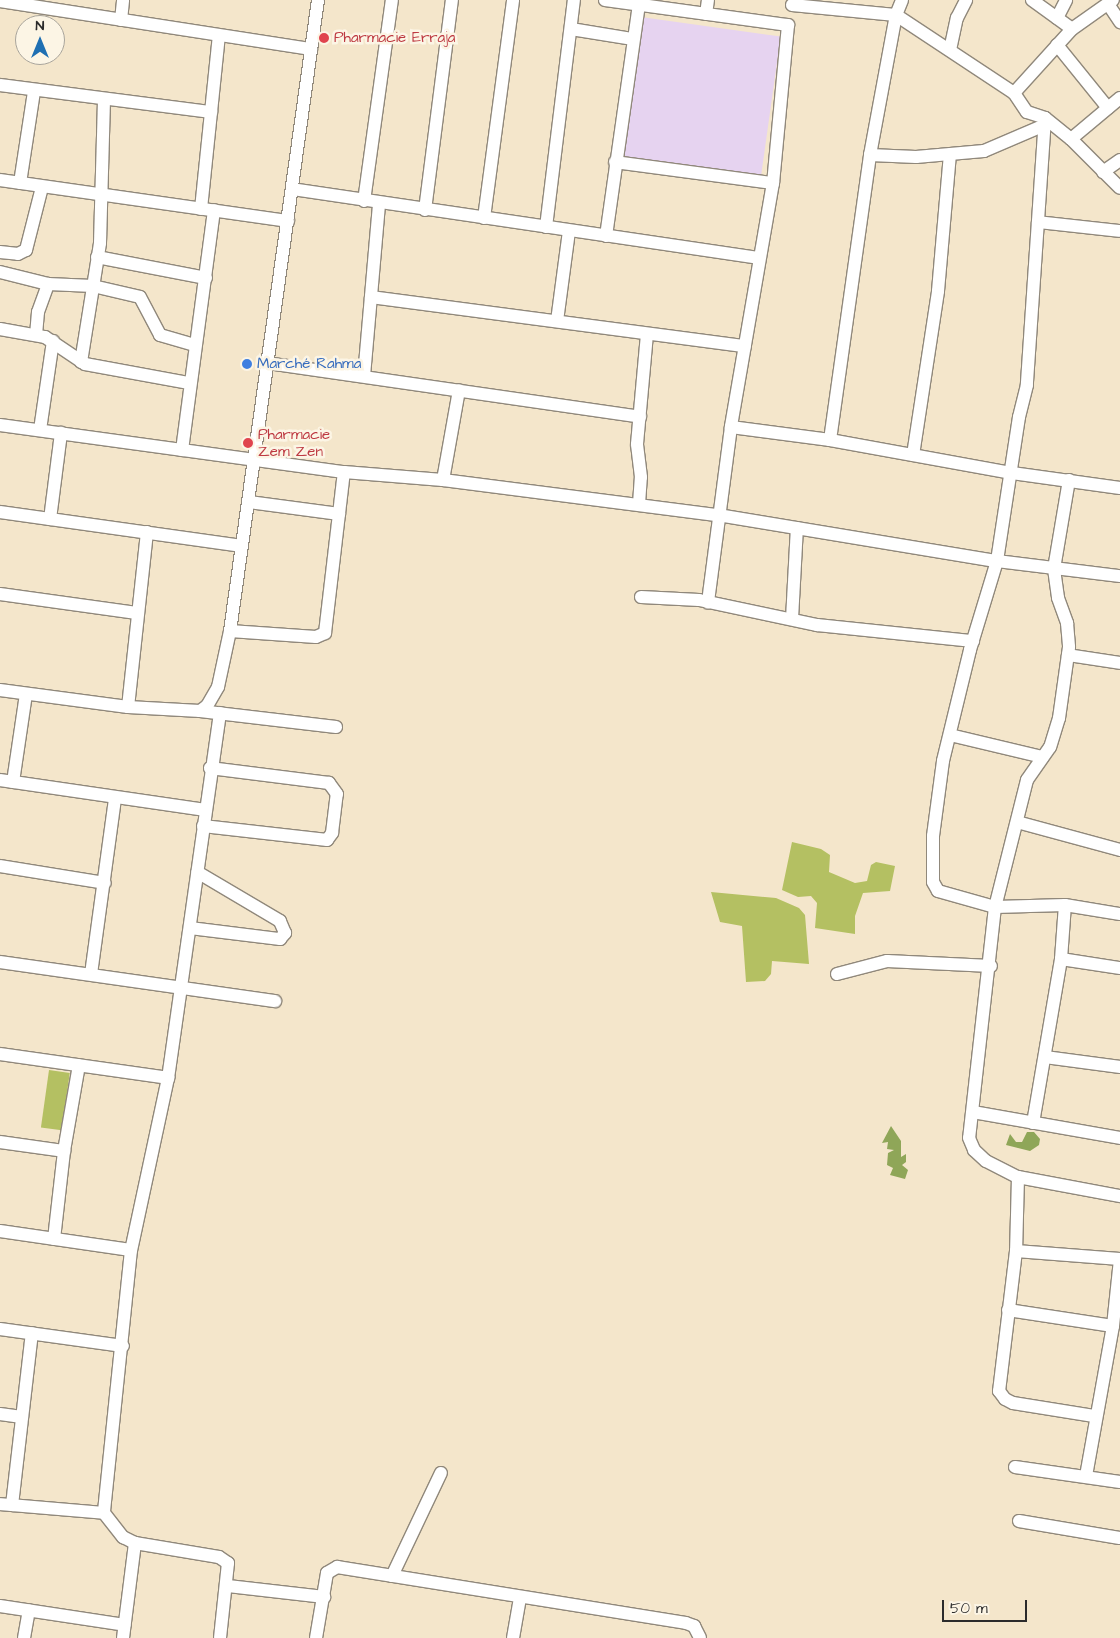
<!DOCTYPE html>
<html>
<head>
<meta charset="utf-8">
<style>
	body { margin:0 }
	#map { position:relative; width:1120px; height:1638px; overflow:hidden; background:#f4e6cb; font-family:"Architects Daughter",sans-serif }
	div>[style] { position:absolute }
	.built>* { inset:0; background:#e6d3f0; transform-origin:0 0 }
	.green>* { inset:0; background:#b4c062; transform-origin:0 0 }
	.forest>* { inset:0; background:#8fa658 }
	.roads { filter:drop-shadow(1px 0 #90887b) drop-shadow(-1px 0 #90887b) drop-shadow(0 1px #90887b) drop-shadow(0 -1px #90887b) }
	.minor>* { height:12px; margin:-6px; padding:0 6px; transform-origin:6px; border-radius:6px; background:#fff }
	.dots>* { width:14px; height:14px; translate:-50% -50%; box-sizing:border-box; border:2px solid #fcf5e5; border-radius:50% }
	span { translate:-50% -50%; white-space:nowrap; text-align:center; line-height:1.15; -webkit-text-stroke:5px #fcf5e5; paint-order:stroke }
	.health-label { font-size:15px; color:#be3a42 }
	.left { translate:0 -50%; text-align:left }
	.shop-label { font-size:15px; color:#366cbe }
	.north { position:absolute; left:15px; top:15px; width:50px; height:50px; box-sizing:border-box; background:#fcf5e5; border:1px solid #a8a49b; border-radius:50%; rotate:0deg; font-size:14px; font-weight:700; line-height:20px; text-align:center; color:#2b2b2b }
	.north::after { content:''; display:block; margin:auto; width:18px; height:22px; background:#1f6fb2; clip-path:polygon(50% 0,100% 100%,50% 72%,0 100%) }
	.scale { position:absolute; left:942px; top:1600px; width:85px; height:22px; box-sizing:border-box; border:2px solid #2b2b2b; border-top:0; padding-left:6px; font-size:15px; line-height:18px; white-space:nowrap; color:#2b2b2b; -webkit-text-stroke:4px #fcf5e5; paint-order:stroke }
</style>
</head>
<body>
<div id="map">
	<div class="built">
		<div style="left:641px;top:17px;width:141px;height:142px;rotate:8deg"></div>
	</div>
	<div class="green">
		<div style="clip-path:polygon(792px 842px,821px 849px,830px 855px,829px 872px,855px 883px,867px 881px,871px 865px,876px 862px,895px 866px,890px 891px,863px 893px,855px 916px,855px 934px,815px 928px,817px 903px,811px 896px,798px 897px,782px 890px)"></div>
		<div style="clip-path:polygon(711px 892px,776px 898px,799px 908px,805px 915px,809px 964px,772px 961px,771px 974px,765px 981px,746px 982px,742px 926px,720px 922px)"></div>
		<div style="left:49px;top:1070px;width:21px;height:58px;rotate:8deg"></div>
	</div>
	<div class="forest">
		<div style="clip-path:polygon(891px 1126px,901px 1141px,901px 1157px,906px 1154px,906px 1162px,902px 1165px,908px 1170px,905px 1179px,890px 1175px,893px 1168px,887px 1165px,888px 1153px,894px 1150px,887px 1149px,888px 1142px,882px 1143px)"></div>
		<div style="clip-path:polygon(1027px 1132px,1034px 1132px,1040px 1139px,1039px 1145px,1030px 1151px,1006px 1145px,1010px 1134px,1016px 1142px,1022px 1142px)"></div>
	</div>
	<div class="roads">
		<div class="minor">
			<div style="left:605px;top:0;width:185px;rotate:7.8deg"></div>
			<div style="left:788px;top:25px;width:159px;rotate:95.4deg"></div>
			<div style="left:773px;top:183px;width:248px;rotate:99.8deg"></div>
			<div style="left:731px;top:427px;width:177px;rotate:97.5deg"></div>
			<div style="left:1032px;top:0;width:49px;rotate:35.9deg"></div>
			<div style="left:0;top:1px;width:315px;rotate:8.8deg"></div>
			<div style="left:1108px;top:4px;width:22px;rotate:56deg"></div>
			<div style="left:792px;top:5px;width:104px;rotate:5.5deg"></div>
			<div style="left:896px;top:15px;width:141px;rotate:33.5deg"></div>
			<div style="left:1014px;top:93px;width:23px;rotate:56deg"></div>
			<div style="left:1027px;top:112px;width:19px;rotate:18deg"></div>
			<div style="left:1045px;top:118px;width:33px;rotate:39deg"></div>
			<div style="left:1071px;top:139px;width:69px;rotate:45deg"></div>
			<div style="left:706px;top:14px;width:14px;rotate:-82deg"></div>
			<div style="left:1057px;top:18px;width:20px;rotate:-63deg"></div>
			<div style="left:121px;top:20px;width:20px;rotate:-84deg"></div>
			<div style="left:571px;top:29px;width:63px;rotate:9.2deg"></div>
			<div style="left:1057px;top:45px;width:81px;rotate:51deg"></div>
			<div style="left:950px;top:50px;width:33px;rotate:-78deg"></div>
			<div style="left:957px;top:18px;width:20px;rotate:-63deg"></div>
			<div style="left:0;top:85px;width:213px;rotate:7.3deg"></div>
			<div style="left:1014px;top:93px;width:86px;rotate:-47.8deg"></div>
			<div style="left:1072px;top:29px;width:50px;rotate:-35.3deg"></div>
			<div style="left:1045px;top:118px;width:268px;rotate:93.9deg"></div>
			<div style="left:1027px;top:385px;width:33px;rotate:104deg"></div>
			<div style="left:1019px;top:417px;width:146px;rotate:98.7deg"></div>
			<div style="left:997px;top:561px;width:93px;rotate:106.9deg"></div>
			<div style="left:970px;top:650px;width:114px;rotate:103.7deg"></div>
			<div style="left:943px;top:761px;width:76px;rotate:97.6deg"></div>
			<div style="left:933px;top:836px;width:46px;rotate:90deg"></div>
			<div style="left:933px;top:882px;width:10px;rotate:61deg"></div>
			<div style="left:938px;top:891px;width:59px;rotate:15.7deg"></div>
			<div style="left:995px;top:907px;width:70px;rotate:-1.6deg"></div>
			<div style="left:1065px;top:905px;width:56px;rotate:9.3deg"></div>
			<div style="left:1071px;top:139px;width:64px;rotate:-39.9deg"></div>
			<div style="left:870px;top:155px;width:46px;rotate:2.5deg"></div>
			<div style="left:916px;top:157px;width:68px;rotate:-5deg"></div>
			<div style="left:984px;top:151px;width:66px;rotate:-23.1deg"></div>
			<div style="left:615px;top:162px;width:159px;rotate:7.6deg"></div>
			<div style="left:1103px;top:172px;width:21px;rotate:-35deg"></div>
			<div style="left:0;top:180px;width:291px;rotate:8.1deg"></div>
			<div style="left:20px;top:183px;width:93px;rotate:-81.3deg"></div>
			<div style="left:292px;top:189px;width:472px;rotate:8.4deg"></div>
			<div style="left:364px;top:201px;width:203px;rotate:-82.1deg"></div>
			<div style="left:201px;top:209px;width:174px;rotate:-84.1deg"></div>
			<div style="left:425px;top:210px;width:212px;rotate:-82.7deg"></div>
			<div style="left:484px;top:218px;width:220px;rotate:-82.4deg"></div>
			<div style="left:1038px;top:222px;width:82px;rotate:6.3deg"></div>
			<div style="left:546px;top:227px;width:229px;rotate:-83deg"></div>
			<div style="left:606px;top:236px;width:233px;rotate:-81.9deg"></div>
			<div style="left:0;top:252px;width:18px;rotate:6deg"></div>
			<div style="left:18px;top:254px;width:9px;rotate:-27deg"></div>
			<div style="left:26px;top:250px;width:65px;rotate:-75.7deg"></div>
			<div style="left:97px;top:257px;width:111px;rotate:10.9deg"></div>
			<div style="left:0;top:272px;width:49px;rotate:14deg"></div>
			<div style="left:371px;top:297px;width:377px;rotate:7.5deg"></div>
			<div style="left:557px;top:321px;width:91px;rotate:-82.4deg"></div>
			<div style="left:0;top:329px;width:46px;rotate:10.1deg"></div>
			<div style="left:45px;top:337px;width:48px;rotate:34deg"></div>
			<div style="left:85px;top:364px;width:106px;rotate:10.4deg"></div>
			<div style="left:36px;top:335px;width:23px;rotate:-85deg"></div>
			<div style="left:38px;top:312px;width:30px;rotate:-70deg"></div>
			<div style="left:48px;top:284px;width:45px;rotate:2.5deg"></div>
			<div style="left:93px;top:286px;width:48px;rotate:13.2deg"></div>
			<div style="left:140px;top:297px;width:43px;rotate:62.2deg"></div>
			<div style="left:160px;top:335px;width:35px;rotate:16deg"></div>
			<div style="left:81px;top:362px;width:121px;rotate:-80.9deg"></div>
			<div style="left:100px;top:243px;width:144px;rotate:-88.4deg"></div>
			<div style="left:267px;top:363px;width:377px;rotate:8.2deg"></div>
			<div style="left:364px;top:376px;width:174px;rotate:-85deg"></div>
			<div style="left:0;top:425px;width:347px;rotate:7.8deg"></div>
			<div style="left:344px;top:472px;width:99px;rotate:4.6deg"></div>
			<div style="left:443px;top:480px;width:277px;rotate:7.3deg"></div>
			<div style="left:718px;top:515px;width:283px;rotate:9.4deg"></div>
			<div style="left:997px;top:561px;width:124px;rotate:7deg"></div>
			<div style="left:731px;top:427px;width:100px;rotate:7.5deg"></div>
			<div style="left:830px;top:440px;width:288px;rotate:-82deg"></div>
			<div style="left:870px;top:155px;width:142px;rotate:-79.5deg"></div>
			<div style="left:896px;top:15px;width:16px;rotate:-68deg"></div>
			<div style="left:40px;top:430px;width:90px;rotate:-81.7deg"></div>
			<div style="left:830px;top:440px;width:185px;rotate:10.3deg"></div>
			<div style="left:1012px;top:473px;width:109px;rotate:7.9deg"></div>
			<div style="left:182px;top:450px;width:242px;rotate:-82.4deg"></div>
			<div style="left:913px;top:455px;width:166px;rotate:-81.3deg"></div>
			<div style="left:938px;top:291px;width:137px;rotate:-85deg"></div>
			<div style="left:443px;top:480px;width:91px;rotate:-79.9deg"></div>
			<div style="left:1069px;top:480px;width:90px;rotate:99.6deg"></div>
			<div style="left:1054px;top:569px;width:29px;rotate:82deg"></div>
			<div style="left:1058px;top:598px;width:27px;rotate:70deg"></div>
			<div style="left:1067px;top:623px;width:24px;rotate:85deg"></div>
			<div style="left:1069px;top:647px;width:72px;rotate:98deg"></div>
			<div style="left:1059px;top:718px;width:30px;rotate:107deg"></div>
			<div style="left:1050px;top:747px;width:40px;rotate:124.9deg"></div>
			<div style="left:1027px;top:780px;width:131px;rotate:104.1deg"></div>
			<div style="left:995px;top:907px;width:232px;rotate:96.4deg"></div>
			<div style="left:969px;top:1138px;width:13px;rotate:67deg"></div>
			<div style="left:974px;top:1150px;width:16px;rotate:43deg"></div>
			<div style="left:986px;top:1161px;width:36px;rotate:27deg"></div>
			<div style="left:1018px;top:1177px;width:104px;rotate:10.6deg"></div>
			<div style="left:249px;top:502px;width:91px;rotate:7.6deg"></div>
			<div style="left:639px;top:504px;width:27px;rotate:-86deg"></div>
			<div style="left:641px;top:477px;width:33px;rotate:-97deg"></div>
			<div style="left:637px;top:444px;width:109px;rotate:-84.8deg"></div>
			<div style="left:0;top:512px;width:244px;rotate:8deg"></div>
			<div style="left:50px;top:519px;width:87px;rotate:-82.7deg"></div>
			<div style="left:0;top:594px;width:138px;rotate:7.9deg"></div>
			<div style="left:641px;top:597px;width:58px;rotate:3deg"></div>
			<div style="left:699px;top:600px;width:121px;rotate:12deg"></div>
			<div style="left:817px;top:625px;width:157px;rotate:5.9deg"></div>
			<div style="left:792px;top:619px;width:91px;rotate:-86.9deg"></div>
			<div style="left:230px;top:631px;width:86px;rotate:4deg"></div>
			<div style="left:316px;top:637px;width:10px;rotate:-24deg"></div>
			<div style="left:325px;top:633px;width:162px;rotate:-83.3deg"></div>
			<div style="left:1068px;top:655px;width:53px;rotate:8.7deg"></div>
			<div style="left:0;top:690px;width:129px;rotate:7.6deg"></div>
			<div style="left:128px;top:707px;width:72px;rotate:3.2deg"></div>
			<div style="left:200px;top:711px;width:137px;rotate:6.7deg"></div>
			<div style="left:128px;top:707px;width:176px;rotate:-83.8deg"></div>
			<div style="left:200px;top:711px;width:9px;rotate:-36deg"></div>
			<div style="left:207px;top:706px;width:22px;rotate:-60deg"></div>
			<div style="left:218px;top:687px;width:57px;rotate:-77.9deg"></div>
			<div style="left:230px;top:631px;width:637px;rotate:-82.06deg"></div>
			<div style="left:220px;top:713px;width:369px;rotate:98.1deg"></div>
			<div style="left:168px;top:1078px;width:176px;rotate:102.1deg"></div>
			<div style="left:131px;top:1250px;width:264px;rotate:95.9deg"></div>
			<div style="left:104px;top:1513px;width:31px;rotate:52deg"></div>
			<div style="left:123px;top:1537px;width:13px;rotate:27deg"></div>
			<div style="left:135px;top:1543px;width:85px;rotate:9.5deg"></div>
			<div style="left:219px;top:1557px;width:11px;rotate:34deg"></div>
			<div style="left:228px;top:1563px;width:75px;rotate:96.1deg"></div>
			<div style="left:950px;top:735px;width:95px;rotate:13.4deg"></div>
			<div style="left:0;top:780px;width:207px;rotate:8.3deg"></div>
			<div style="left:13px;top:782px;width:89px;rotate:-81.6deg"></div>
			<div style="left:1017px;top:822px;width:107px;rotate:15.2deg"></div>
			<div style="left:203px;top:826px;width:125px;rotate:6.4deg"></div>
			<div style="left:327px;top:840px;width:9px;rotate:-54deg"></div>
			<div style="left:332px;top:833px;width:39px;rotate:-83deg"></div>
			<div style="left:337px;top:794px;width:14px;rotate:-126deg"></div>
			<div style="left:329px;top:783px;width:120px;rotate:-172.8deg"></div>
			<div style="left:0;top:866px;width:106px;rotate:9.2deg"></div>
			<div style="left:190px;top:928px;width:91px;rotate:7deg"></div>
			<div style="left:280px;top:939px;width:8px;rotate:-50deg"></div>
			<div style="left:285px;top:933px;width:13px;rotate:-113deg"></div>
			<div style="left:280px;top:921px;width:96px;rotate:-149.4deg"></div>
			<div style="left:1061px;top:959px;width:60px;rotate:8.7deg"></div>
			<div style="left:0;top:962px;width:278px;rotate:8.1deg"></div>
			<div style="left:91px;top:974px;width:177px;rotate:-82.2deg"></div>
			<div style="left:837px;top:974px;width:52px;rotate:-14.6deg"></div>
			<div style="left:887px;top:961px;width:104px;rotate:2.8deg"></div>
			<div style="left:0;top:1054px;width:170px;rotate:8.1deg"></div>
			<div style="left:1045px;top:1057px;width:76px;rotate:7.6deg"></div>
			<div style="left:973px;top:1112px;width:149px;rotate:10deg"></div>
			<div style="left:1033px;top:1123px;width:166px;rotate:-80.3deg"></div>
			<div style="left:1061px;top:959px;width:54px;rotate:-85.8deg"></div>
			<div style="left:0;top:1142px;width:65px;rotate:8deg"></div>
			<div style="left:1018px;top:1177px;width:74px;rotate:91.5deg"></div>
			<div style="left:1016px;top:1251px;width:104px;rotate:4.4deg"></div>
			<div style="left:0;top:1231px;width:132px;rotate:8.3deg"></div>
			<div style="left:54px;top:1239px;width:89px;rotate:-83.5deg"></div>
			<div style="left:64px;top:1151px;width:87px;rotate:-80.1deg"></div>
			<div style="left:1016px;top:1251px;width:141px;rotate:96.9deg"></div>
			<div style="left:999px;top:1391px;width:10px;rotate:53deg"></div>
			<div style="left:1005px;top:1399px;width:9px;rotate:27deg"></div>
			<div style="left:1013px;top:1403px;width:82px;rotate:9.1deg"></div>
			<div style="left:1008px;top:1310px;width:106px;rotate:8.7deg"></div>
			<div style="left:0;top:1329px;width:124px;rotate:7.9deg"></div>
			<div style="left:0;top:1414px;width:22px;rotate:8deg"></div>
			<div style="left:1015px;top:1467px;width:106px;rotate:8.1deg"></div>
			<div style="left:1086px;top:1476px;width:152px;rotate:-79.8deg"></div>
			<div style="left:1113px;top:1326px;width:67px;rotate:-84deg"></div>
			<div style="left:0;top:1504px;width:104px;rotate:4.9deg"></div>
			<div style="left:12px;top:1505px;width:173px;rotate:-83.4deg"></div>
			<div style="left:1019px;top:1521px;width:102px;rotate:9.6deg"></div>
			<div style="left:392px;top:1576px;width:114px;rotate:-64.6deg"></div>
			<div style="left:228px;top:1586px;width:97px;rotate:6.5deg"></div>
			<div style="left:0;top:1606px;width:126px;rotate:8.6deg"></div>
			<div style="left:24px;top:1638px;width:28px;rotate:-80deg"></div>
			<div style="left:123px;top:1638px;width:96px;rotate:-82.8deg"></div>
			<div style="left:316px;top:1638px;width:66px;rotate:-80.4deg"></div>
			<div style="left:327px;top:1573px;width:12px;rotate:-31deg"></div>
			<div style="left:337px;top:1567px;width:353px;rotate:9.1deg"></div>
			<div style="left:686px;top:1623px;width:9px;rotate:21deg"></div>
			<div style="left:694px;top:1626px;width:13px;rotate:63deg"></div>
			<div style="left:513px;top:1638px;width:41px;rotate:-80.1deg"></div>
		</div>
	</div>
	<div class="dots">
		<div style="left:324px;top:38px;background:#e0444e"></div>
		<div style="left:247px;top:364px;background:#3f7fe0"></div>
		<div style="left:248px;top:443px;background:#e0444e"></div>
	</div>
	<div class="health-label">
		<span class="left" style="left:334px;top:38px">Pharmacie Erraja</span>
		<span class="left" style="left:258px;top:443px">Pharmacie<br>Zem Zen</span>
	</div>
	<div class="shop-label">
		<span class="left" style="left:257px;top:364px">Marché Rahma</span>
	</div>
	<div class="north">N</div>
	<div class="scale">50 m</div>
</div>
</body>
</html>
